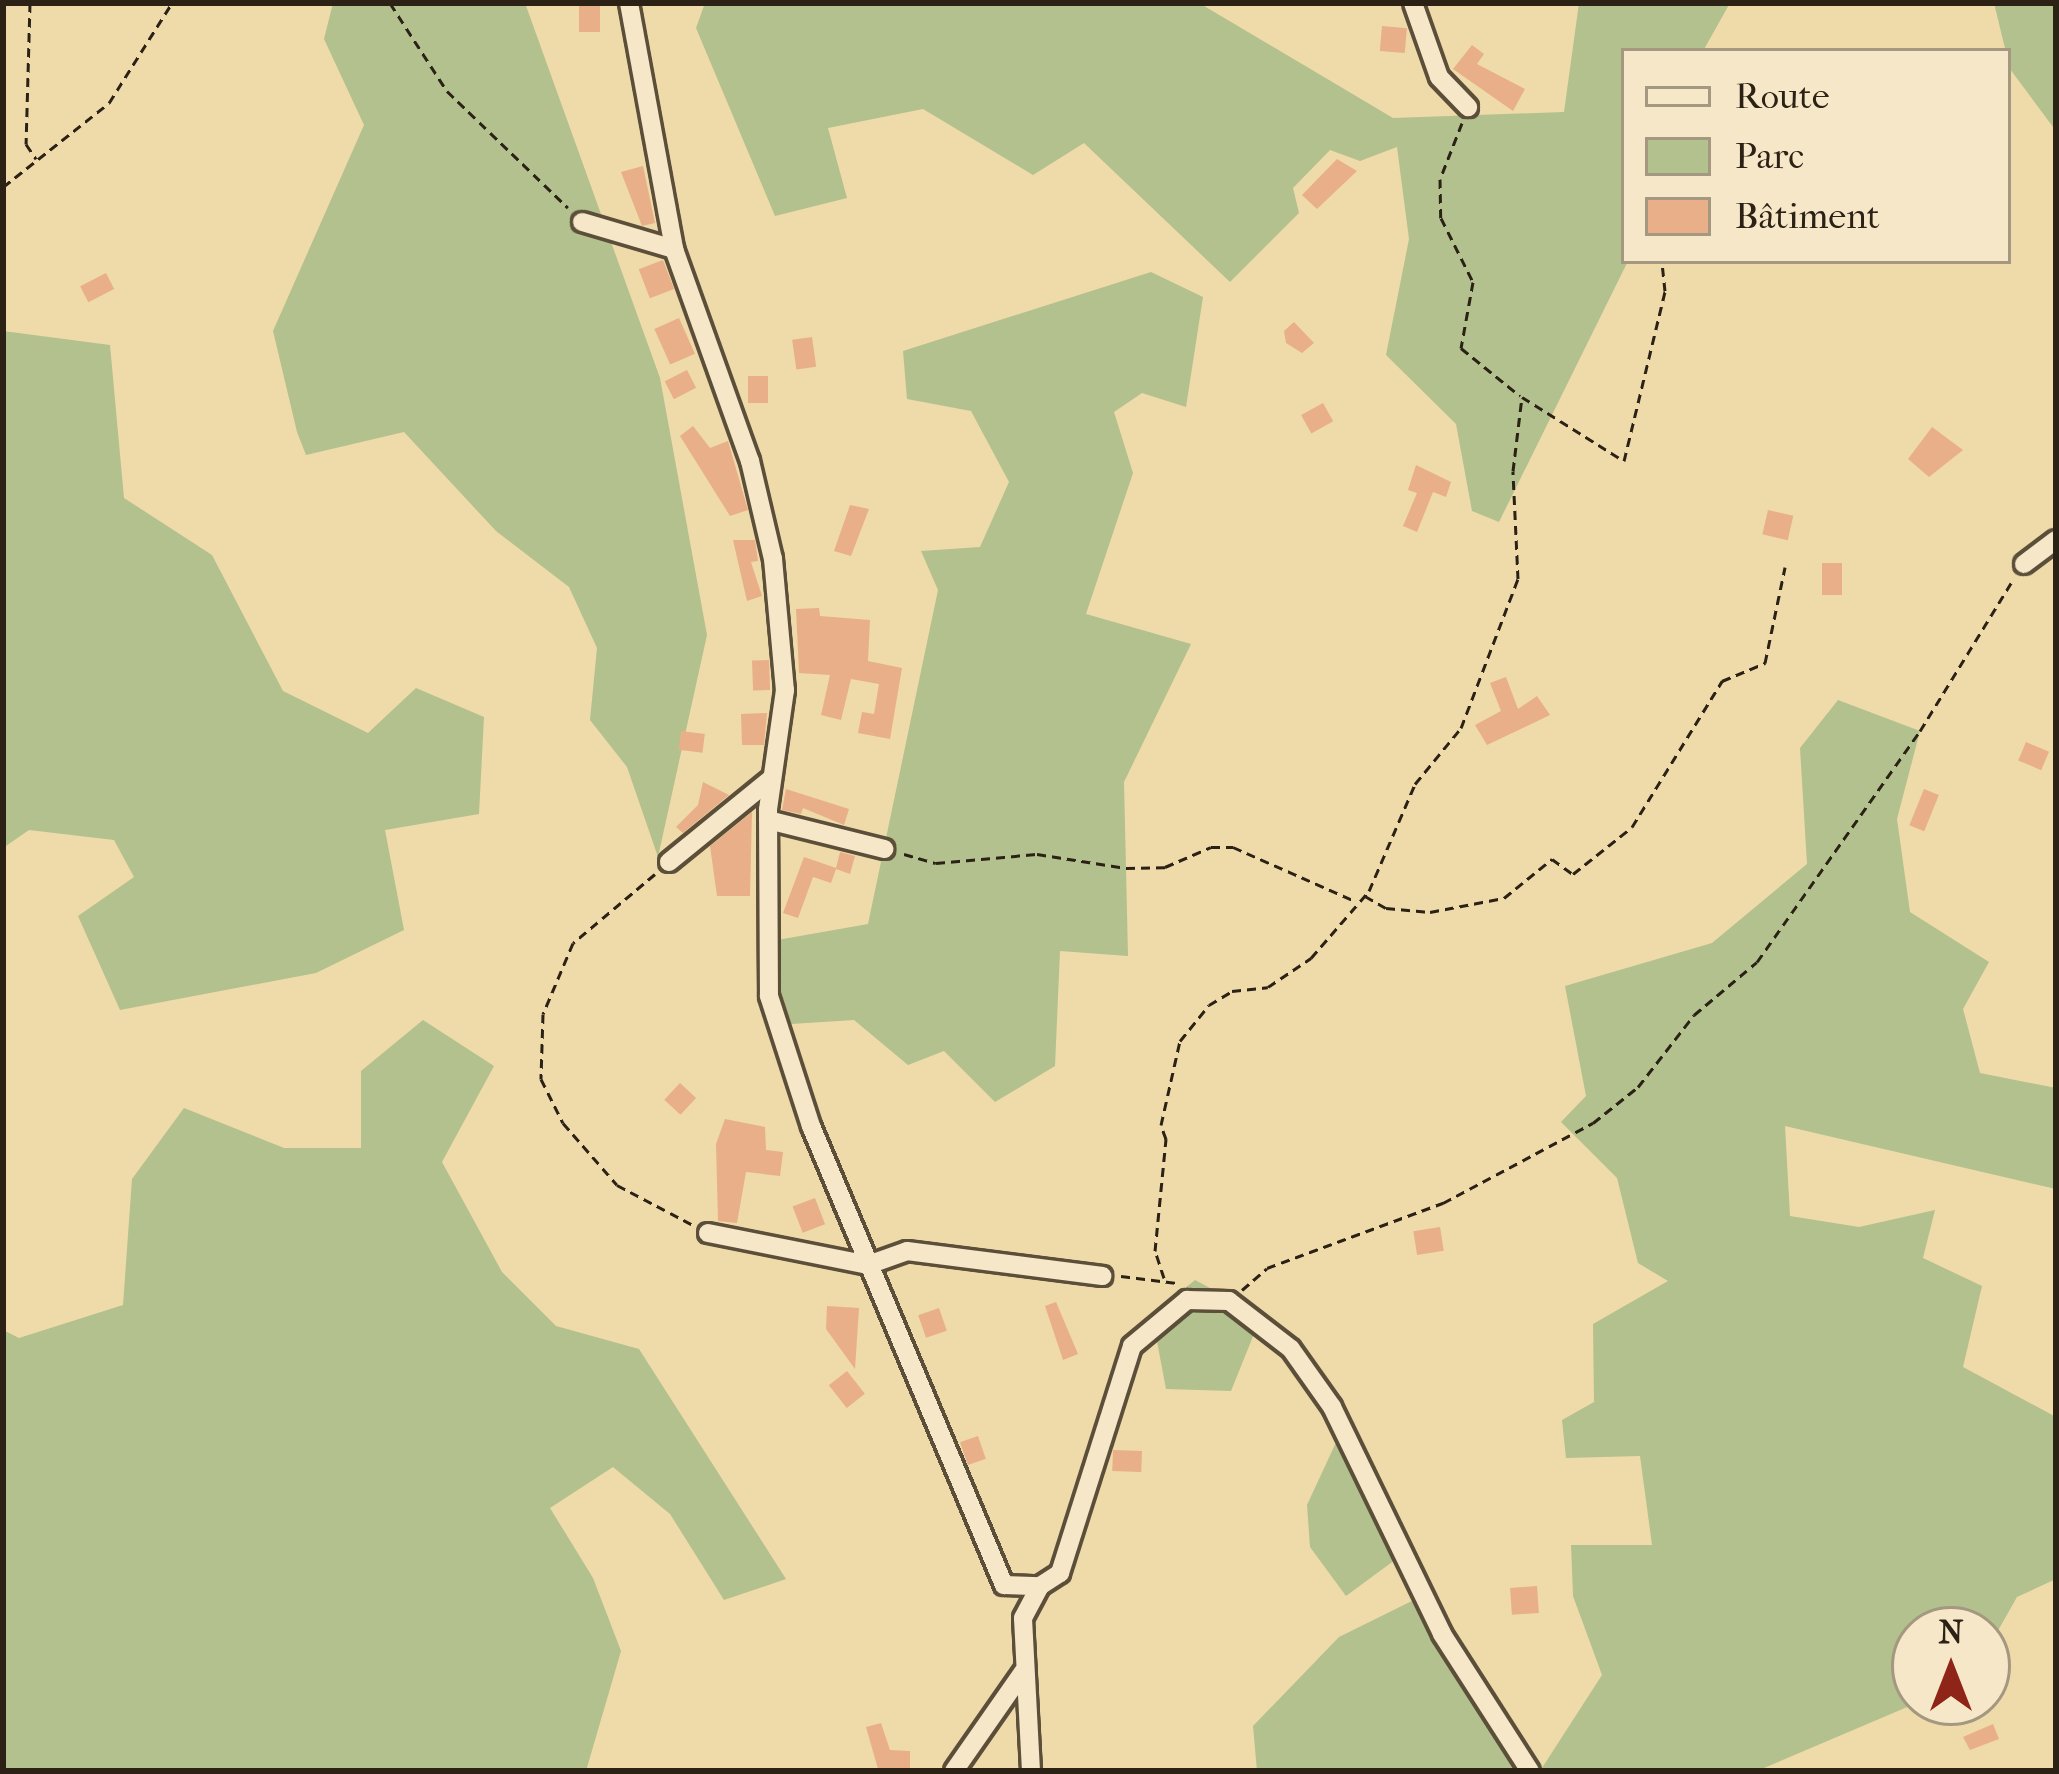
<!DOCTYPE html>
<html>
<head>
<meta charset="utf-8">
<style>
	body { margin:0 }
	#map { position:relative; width:2059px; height:1774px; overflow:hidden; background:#efdaa9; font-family:"IM FELL French Canon",serif }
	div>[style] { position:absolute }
	.green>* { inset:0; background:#b2c18d }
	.building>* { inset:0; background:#e9af88; transform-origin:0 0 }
	.path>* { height:3px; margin-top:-1.5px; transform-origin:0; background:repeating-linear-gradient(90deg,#2b2115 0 9px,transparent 0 15px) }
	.roads { filter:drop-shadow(3px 0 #5c4f3a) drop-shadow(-3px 0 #5c4f3a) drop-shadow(0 3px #5c4f3a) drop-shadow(0 -3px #5c4f3a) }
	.minor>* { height:18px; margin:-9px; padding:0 9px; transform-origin:9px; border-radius:9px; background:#f5e7c7 }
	span { translate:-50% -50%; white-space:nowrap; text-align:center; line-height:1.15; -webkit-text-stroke:12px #f5e7c7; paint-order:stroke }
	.frame { position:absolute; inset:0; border:6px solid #2b2115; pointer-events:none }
	.legend { position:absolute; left:1621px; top:48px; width:390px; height:216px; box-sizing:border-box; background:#f5e7c7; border:3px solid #a49880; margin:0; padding:15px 21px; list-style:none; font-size:36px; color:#2b2115 }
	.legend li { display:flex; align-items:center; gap:24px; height:60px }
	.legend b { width:60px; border:3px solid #a49880 }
	.north { position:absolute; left:1891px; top:1606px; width:120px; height:120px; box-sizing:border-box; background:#f5e7c7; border:3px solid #a49880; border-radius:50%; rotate:0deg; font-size:33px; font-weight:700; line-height:48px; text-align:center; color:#2b2115 }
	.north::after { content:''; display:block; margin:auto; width:42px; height:54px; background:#8f2418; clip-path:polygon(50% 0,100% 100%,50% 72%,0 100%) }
</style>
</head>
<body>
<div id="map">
	<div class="green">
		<div style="clip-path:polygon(333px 3px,525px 3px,660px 378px,707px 635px,658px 857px,627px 767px,590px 720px,597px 648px,569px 587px,496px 531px,404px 432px,306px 455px,297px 432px,273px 331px,364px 125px,324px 39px)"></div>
		<div style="clip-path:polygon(705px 3px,1199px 3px,1393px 118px,1564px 112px,1579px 3px,1730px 3px,1703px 51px,1624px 51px,1628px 261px,1499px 522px,1472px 511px,1456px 424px,1386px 355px,1409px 239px,1397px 147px,1360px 161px,1330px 150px,1293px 188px,1299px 213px,1230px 282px,1084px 143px,1033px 175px,923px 109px,828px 128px,847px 198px,775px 216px,696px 28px)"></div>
		<div style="clip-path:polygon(1994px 3px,2056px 3px,2056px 131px,2010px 69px)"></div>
		<div style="clip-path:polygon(1151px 272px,1203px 297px,1186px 407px,1142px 393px,1114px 412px,1133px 473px,1086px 614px,1191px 644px,1124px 782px,1128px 956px,1060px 951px,1055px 1066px,995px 1102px,944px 1051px,908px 1065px,854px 1020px,791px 1024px,766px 942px,868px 924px,938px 590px,921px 551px,980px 547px,1009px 482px,971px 411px,907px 399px,903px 351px)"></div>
		<div style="clip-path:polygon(3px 331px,110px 345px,124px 498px,212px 555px,283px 691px,368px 733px,416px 688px,484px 717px,479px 814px,385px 830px,404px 930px,316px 973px,120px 1010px,78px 916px,134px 877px,114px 840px,29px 830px,3px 848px)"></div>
		<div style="clip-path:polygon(1838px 700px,1920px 731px,1897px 819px,1910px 912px,1989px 962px,1963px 1009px,1980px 1073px,2056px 1088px,2056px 1189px,1785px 1126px,1790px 1216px,1859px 1227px,1935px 1210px,1923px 1258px,1982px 1286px,1963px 1367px,2056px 1417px,2056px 1579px,2017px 1597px,1987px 1650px,1987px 1630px,1915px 1630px,1919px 1702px,1757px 1771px,1540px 1771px,1602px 1675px,1573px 1596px,1571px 1545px,1652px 1545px,1640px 1456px,1566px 1458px,1562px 1420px,1594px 1402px,1593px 1324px,1668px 1281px,1638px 1263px,1617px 1178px,1561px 1122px,1586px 1096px,1565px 986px,1712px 943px,1807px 864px,1800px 748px)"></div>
		<div style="clip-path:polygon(423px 1020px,494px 1066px,442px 1162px,502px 1272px,556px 1326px,639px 1349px,786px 1579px,724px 1600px,670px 1514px,613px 1467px,550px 1508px,593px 1578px,621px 1651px,586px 1771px,3px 1771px,3px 1330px,19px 1338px,123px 1305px,132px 1179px,184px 1108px,284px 1148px,361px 1148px,361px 1071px)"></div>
		<div style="clip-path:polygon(1195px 1280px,1270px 1320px,1254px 1334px,1231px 1391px,1166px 1389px,1152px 1315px)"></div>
		<div style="clip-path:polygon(1345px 1423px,1403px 1554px,1346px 1596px,1310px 1547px,1307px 1505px)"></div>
		<div style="clip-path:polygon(1424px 1595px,1530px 1771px,1257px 1771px,1253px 1726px,1339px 1637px)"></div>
	</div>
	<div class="building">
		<div style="left:579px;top:3px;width:21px;height:29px"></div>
		<div style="left:1382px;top:26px;width:25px;height:25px;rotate:5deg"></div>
		<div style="clip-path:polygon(1472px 45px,1484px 54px,1477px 64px,1525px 89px,1513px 111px,1453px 69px)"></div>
		<div style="clip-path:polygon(1337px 159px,1357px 171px,1317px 209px,1302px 195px)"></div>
		<div style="clip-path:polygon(643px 166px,655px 223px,642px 226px,621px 172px)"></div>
		<div style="left:663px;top:260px;width:31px;height:26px;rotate:69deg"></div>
		<div style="left:106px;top:273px;width:18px;height:29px;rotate:63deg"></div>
		<div style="left:679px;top:318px;width:39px;height:27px;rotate:66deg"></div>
		<div style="clip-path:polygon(1294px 322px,1314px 343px,1302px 353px,1286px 343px,1284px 331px)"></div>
		<div style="left:812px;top:337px;width:30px;height:20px;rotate:82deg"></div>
		<div style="left:687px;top:370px;width:20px;height:25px;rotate:63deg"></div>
		<div style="left:748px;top:376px;width:20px;height:27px"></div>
		<div style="left:1323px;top:403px;width:21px;height:25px;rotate:61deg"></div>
		<div style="clip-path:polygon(693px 426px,710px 448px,728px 441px,748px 510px,730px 516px,680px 436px)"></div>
		<div style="clip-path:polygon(1932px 427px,1963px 450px,1929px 477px,1908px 459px)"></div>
		<div style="clip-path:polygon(1416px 465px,1451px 482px,1446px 497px,1433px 492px,1417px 532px,1403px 526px,1417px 493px,1408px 490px)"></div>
		<div style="clip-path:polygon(850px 505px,869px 509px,851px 556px,834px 551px)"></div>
		<div style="left:1768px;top:510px;width:26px;height:25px;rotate:13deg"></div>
		<div style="clip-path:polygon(733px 540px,755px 540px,758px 561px,751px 562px,762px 596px,747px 601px)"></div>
		<div style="left:1822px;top:563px;width:20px;height:32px"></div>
		<div style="clip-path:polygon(819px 608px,820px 616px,870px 620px,868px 661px,902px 668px,890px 739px,858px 733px,862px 712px,874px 714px,879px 684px,851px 679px,841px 720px,821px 715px,830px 675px,799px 673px,796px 609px)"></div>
		<div style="left:769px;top:660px;width:30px;height:17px;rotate:88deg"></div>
		<div style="clip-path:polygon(1506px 677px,1518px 709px,1537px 696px,1550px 715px,1487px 745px,1475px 725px,1501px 711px,1490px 683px)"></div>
		<div style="clip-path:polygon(767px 713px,764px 745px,742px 745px,741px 714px)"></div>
		<div style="left:681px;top:731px;width:24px;height:19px;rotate:7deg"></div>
		<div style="left:2026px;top:742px;width:25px;height:20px;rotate:23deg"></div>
		<div style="clip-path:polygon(703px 782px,729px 795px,683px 833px,676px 827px,698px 805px)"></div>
		<div style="clip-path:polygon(786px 789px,849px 809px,844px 825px,803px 808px,801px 814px,782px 810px)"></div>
		<div style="left:1924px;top:789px;width:16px;height:39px;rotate:22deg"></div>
		<div style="clip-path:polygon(752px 812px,750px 896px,717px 896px,710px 846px)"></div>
		<div style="clip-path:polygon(840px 852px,855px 856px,850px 874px,836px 869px,831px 883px,813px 877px,798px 918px,783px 913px,804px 857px,836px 868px)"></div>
		<div style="left:680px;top:1083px;width:22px;height:23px;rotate:43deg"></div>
		<div style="clip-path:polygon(725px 1119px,765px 1127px,766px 1150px,783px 1152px,780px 1176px,746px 1172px,737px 1223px,718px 1221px,716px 1144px)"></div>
		<div style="left:815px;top:1198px;width:28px;height:24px;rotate:69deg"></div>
		<div style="left:1440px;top:1227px;width:24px;height:27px;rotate:81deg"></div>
		<div style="clip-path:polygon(1056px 1302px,1078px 1354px,1063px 1360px,1045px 1306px)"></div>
		<div style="clip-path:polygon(827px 1306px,859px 1308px,855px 1369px,826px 1329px)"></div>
		<div style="left:939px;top:1308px;width:24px;height:22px;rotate:71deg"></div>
		<div style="left:847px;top:1371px;width:29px;height:23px;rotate:52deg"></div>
		<div style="left:978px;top:1436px;width:24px;height:19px;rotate:71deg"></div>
		<div style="left:1113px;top:1450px;width:29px;height:21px;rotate:2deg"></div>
		<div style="left:1537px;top:1586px;width:27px;height:27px;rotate:86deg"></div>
		<div style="clip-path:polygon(881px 1723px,890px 1750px,910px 1751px,910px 1770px,878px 1769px,866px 1727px)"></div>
		<div style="clip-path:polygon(1993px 1724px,1999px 1739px,1970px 1750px,1963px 1737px)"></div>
	</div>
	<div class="path">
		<div style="left:30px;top:3px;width:141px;rotate:91.6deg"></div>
		<div style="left:26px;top:144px;width:18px;rotate:56deg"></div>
		<div style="left:390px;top:3px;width:105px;rotate:57.1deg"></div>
		<div style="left:447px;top:91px;width:168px;rotate:44deg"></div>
		<div style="left:1462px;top:123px;width:60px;rotate:111.4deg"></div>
		<div style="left:1440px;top:179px;width:39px;rotate:89deg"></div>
		<div style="left:1441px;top:218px;width:72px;rotate:63.4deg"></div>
		<div style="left:1473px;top:282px;width:67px;rotate:100.3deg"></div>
		<div style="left:1461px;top:348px;width:76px;rotate:39.1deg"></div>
		<div style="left:3px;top:187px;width:135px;rotate:-38.4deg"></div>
		<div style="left:109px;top:103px;width:118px;rotate:-57.8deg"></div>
		<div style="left:904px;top:854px;width:33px;rotate:16deg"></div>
		<div style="left:936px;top:863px;width:101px;rotate:-5.1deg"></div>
		<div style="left:1037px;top:854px;width:90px;rotate:8.9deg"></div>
		<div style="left:1126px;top:868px;width:39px;rotate:-1deg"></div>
		<div style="left:1165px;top:867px;width:50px;rotate:-23.5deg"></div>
		<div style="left:1211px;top:847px;width:22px"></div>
		<div style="left:1233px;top:847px;width:133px;rotate:23.9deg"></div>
		<div style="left:655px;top:874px;width:107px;rotate:139.9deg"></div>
		<div style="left:573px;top:943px;width:77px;rotate:112.9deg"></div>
		<div style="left:543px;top:1014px;width:65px;rotate:91.8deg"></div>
		<div style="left:541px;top:1079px;width:49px;rotate:63.4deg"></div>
		<div style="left:563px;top:1123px;width:82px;rotate:48.9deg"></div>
		<div style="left:617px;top:1185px;width:84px;rotate:27.8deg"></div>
		<div style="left:1365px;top:896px;width:24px;rotate:30deg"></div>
		<div style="left:1386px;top:908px;width:44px;rotate:5.2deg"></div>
		<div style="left:1430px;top:912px;width:75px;rotate:-10.7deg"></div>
		<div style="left:1504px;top:898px;width:62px;rotate:-39.1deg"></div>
		<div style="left:1552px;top:859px;width:26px;rotate:36deg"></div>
		<div style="left:1573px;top:874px;width:75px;rotate:-38.5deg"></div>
		<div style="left:1632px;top:827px;width:172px;rotate:-58.3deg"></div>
		<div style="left:1722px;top:681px;width:47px;rotate:-22.7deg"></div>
		<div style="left:1765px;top:663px;width:98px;rotate:-78.2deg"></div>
		<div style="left:1121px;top:1276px;width:56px;rotate:7.1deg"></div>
		<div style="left:1164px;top:1278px;width:28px;rotate:-108deg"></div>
		<div style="left:1155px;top:1251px;width:113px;rotate:-84.4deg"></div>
		<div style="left:1166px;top:1139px;width:15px;rotate:-110deg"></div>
		<div style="left:1161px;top:1125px;width:86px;rotate:-77.3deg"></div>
		<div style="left:1180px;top:1041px;width:46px;rotate:-51.1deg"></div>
		<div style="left:1209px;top:1005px;width:27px;rotate:-31deg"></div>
		<div style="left:1232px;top:991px;width:36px;rotate:-6deg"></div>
		<div style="left:1268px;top:987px;width:52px;rotate:-34deg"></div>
		<div style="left:1311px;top:958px;width:89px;rotate:-49.1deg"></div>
		<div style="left:1369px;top:891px;width:116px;rotate:-66.7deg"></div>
		<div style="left:1415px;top:784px;width:72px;rotate:-50.6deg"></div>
		<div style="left:1461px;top:728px;width:160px;rotate:-69.1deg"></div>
		<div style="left:1518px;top:579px;width:108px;rotate:-92.7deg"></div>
		<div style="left:1513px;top:471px;width:75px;rotate:-83.1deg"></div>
		<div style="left:1522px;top:397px;width:120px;rotate:32.1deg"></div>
		<div style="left:1624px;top:461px;width:175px;rotate:-76.4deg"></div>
		<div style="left:1665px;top:291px;width:30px;rotate:-96deg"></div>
		<div style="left:1242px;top:1290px;width:33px;rotate:-41deg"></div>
		<div style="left:1267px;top:1268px;width:188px;rotate:-20.3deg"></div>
		<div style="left:1443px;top:1203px;width:170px;rotate:-28.1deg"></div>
		<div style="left:1593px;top:1123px;width:58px;rotate:-38.7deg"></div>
		<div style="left:1638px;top:1087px;width:91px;rotate:-52.1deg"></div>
		<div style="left:1694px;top:1015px;width:82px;rotate:-40.1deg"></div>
		<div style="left:1757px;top:962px;width:283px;rotate:-54.8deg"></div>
		<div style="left:1920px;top:731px;width:177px;rotate:-58.4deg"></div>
	</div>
	<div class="roads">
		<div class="minor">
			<div style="left:629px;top:3px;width:250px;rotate:79.6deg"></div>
			<div style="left:674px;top:249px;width:225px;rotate:70.3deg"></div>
			<div style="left:750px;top:461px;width:101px;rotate:76.8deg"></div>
			<div style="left:773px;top:559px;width:132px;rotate:84.8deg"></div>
			<div style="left:785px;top:690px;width:121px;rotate:98.1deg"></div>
			<div style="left:768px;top:810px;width:186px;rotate:89.7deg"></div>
			<div style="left:769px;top:996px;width:137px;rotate:72.1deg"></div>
			<div style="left:811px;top:1126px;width:498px;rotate:67.2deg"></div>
			<div style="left:1004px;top:1585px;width:36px;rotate:2deg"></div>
			<div style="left:1040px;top:1586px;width:24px;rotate:-33deg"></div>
			<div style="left:1060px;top:1573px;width:238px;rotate:-72.4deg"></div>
			<div style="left:1132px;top:1346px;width:72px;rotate:-39.9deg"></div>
			<div style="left:1187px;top:1300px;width:42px;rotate:1.4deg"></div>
			<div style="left:1229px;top:1301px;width:78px;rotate:37.7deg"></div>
			<div style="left:1291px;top:1349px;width:71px;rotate:54.7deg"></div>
			<div style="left:1332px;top:1407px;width:252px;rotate:64.1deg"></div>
			<div style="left:1442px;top:1634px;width:163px;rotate:57.3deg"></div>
			<div style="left:1413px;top:3px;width:78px;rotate:70.6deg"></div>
			<div style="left:1439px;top:77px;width:42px;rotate:46deg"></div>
			<div style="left:582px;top:222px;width:96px;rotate:16.4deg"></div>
			<div style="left:2024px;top:564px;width:40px;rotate:-37deg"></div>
			<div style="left:768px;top:820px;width:120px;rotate:14deg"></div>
			<div style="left:669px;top:862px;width:133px;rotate:-39.2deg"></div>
			<div style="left:708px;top:1233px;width:163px;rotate:11.3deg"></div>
			<div style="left:868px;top:1265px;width:41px;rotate:-19.7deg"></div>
			<div style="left:907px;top:1251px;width:197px;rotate:7.3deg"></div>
			<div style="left:954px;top:1771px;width:121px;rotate:-55.1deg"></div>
			<div style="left:1031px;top:1771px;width:153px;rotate:-93deg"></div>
			<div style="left:1023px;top:1618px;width:36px;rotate:-62deg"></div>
		</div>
	</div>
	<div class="frame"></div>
	<ul class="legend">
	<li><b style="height:15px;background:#f5e7c7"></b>Route</li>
	<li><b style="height:33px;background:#b2c18d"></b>Parc</li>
	<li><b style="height:33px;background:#e9af88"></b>Bâtiment</li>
	</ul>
	<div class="north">N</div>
</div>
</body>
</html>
